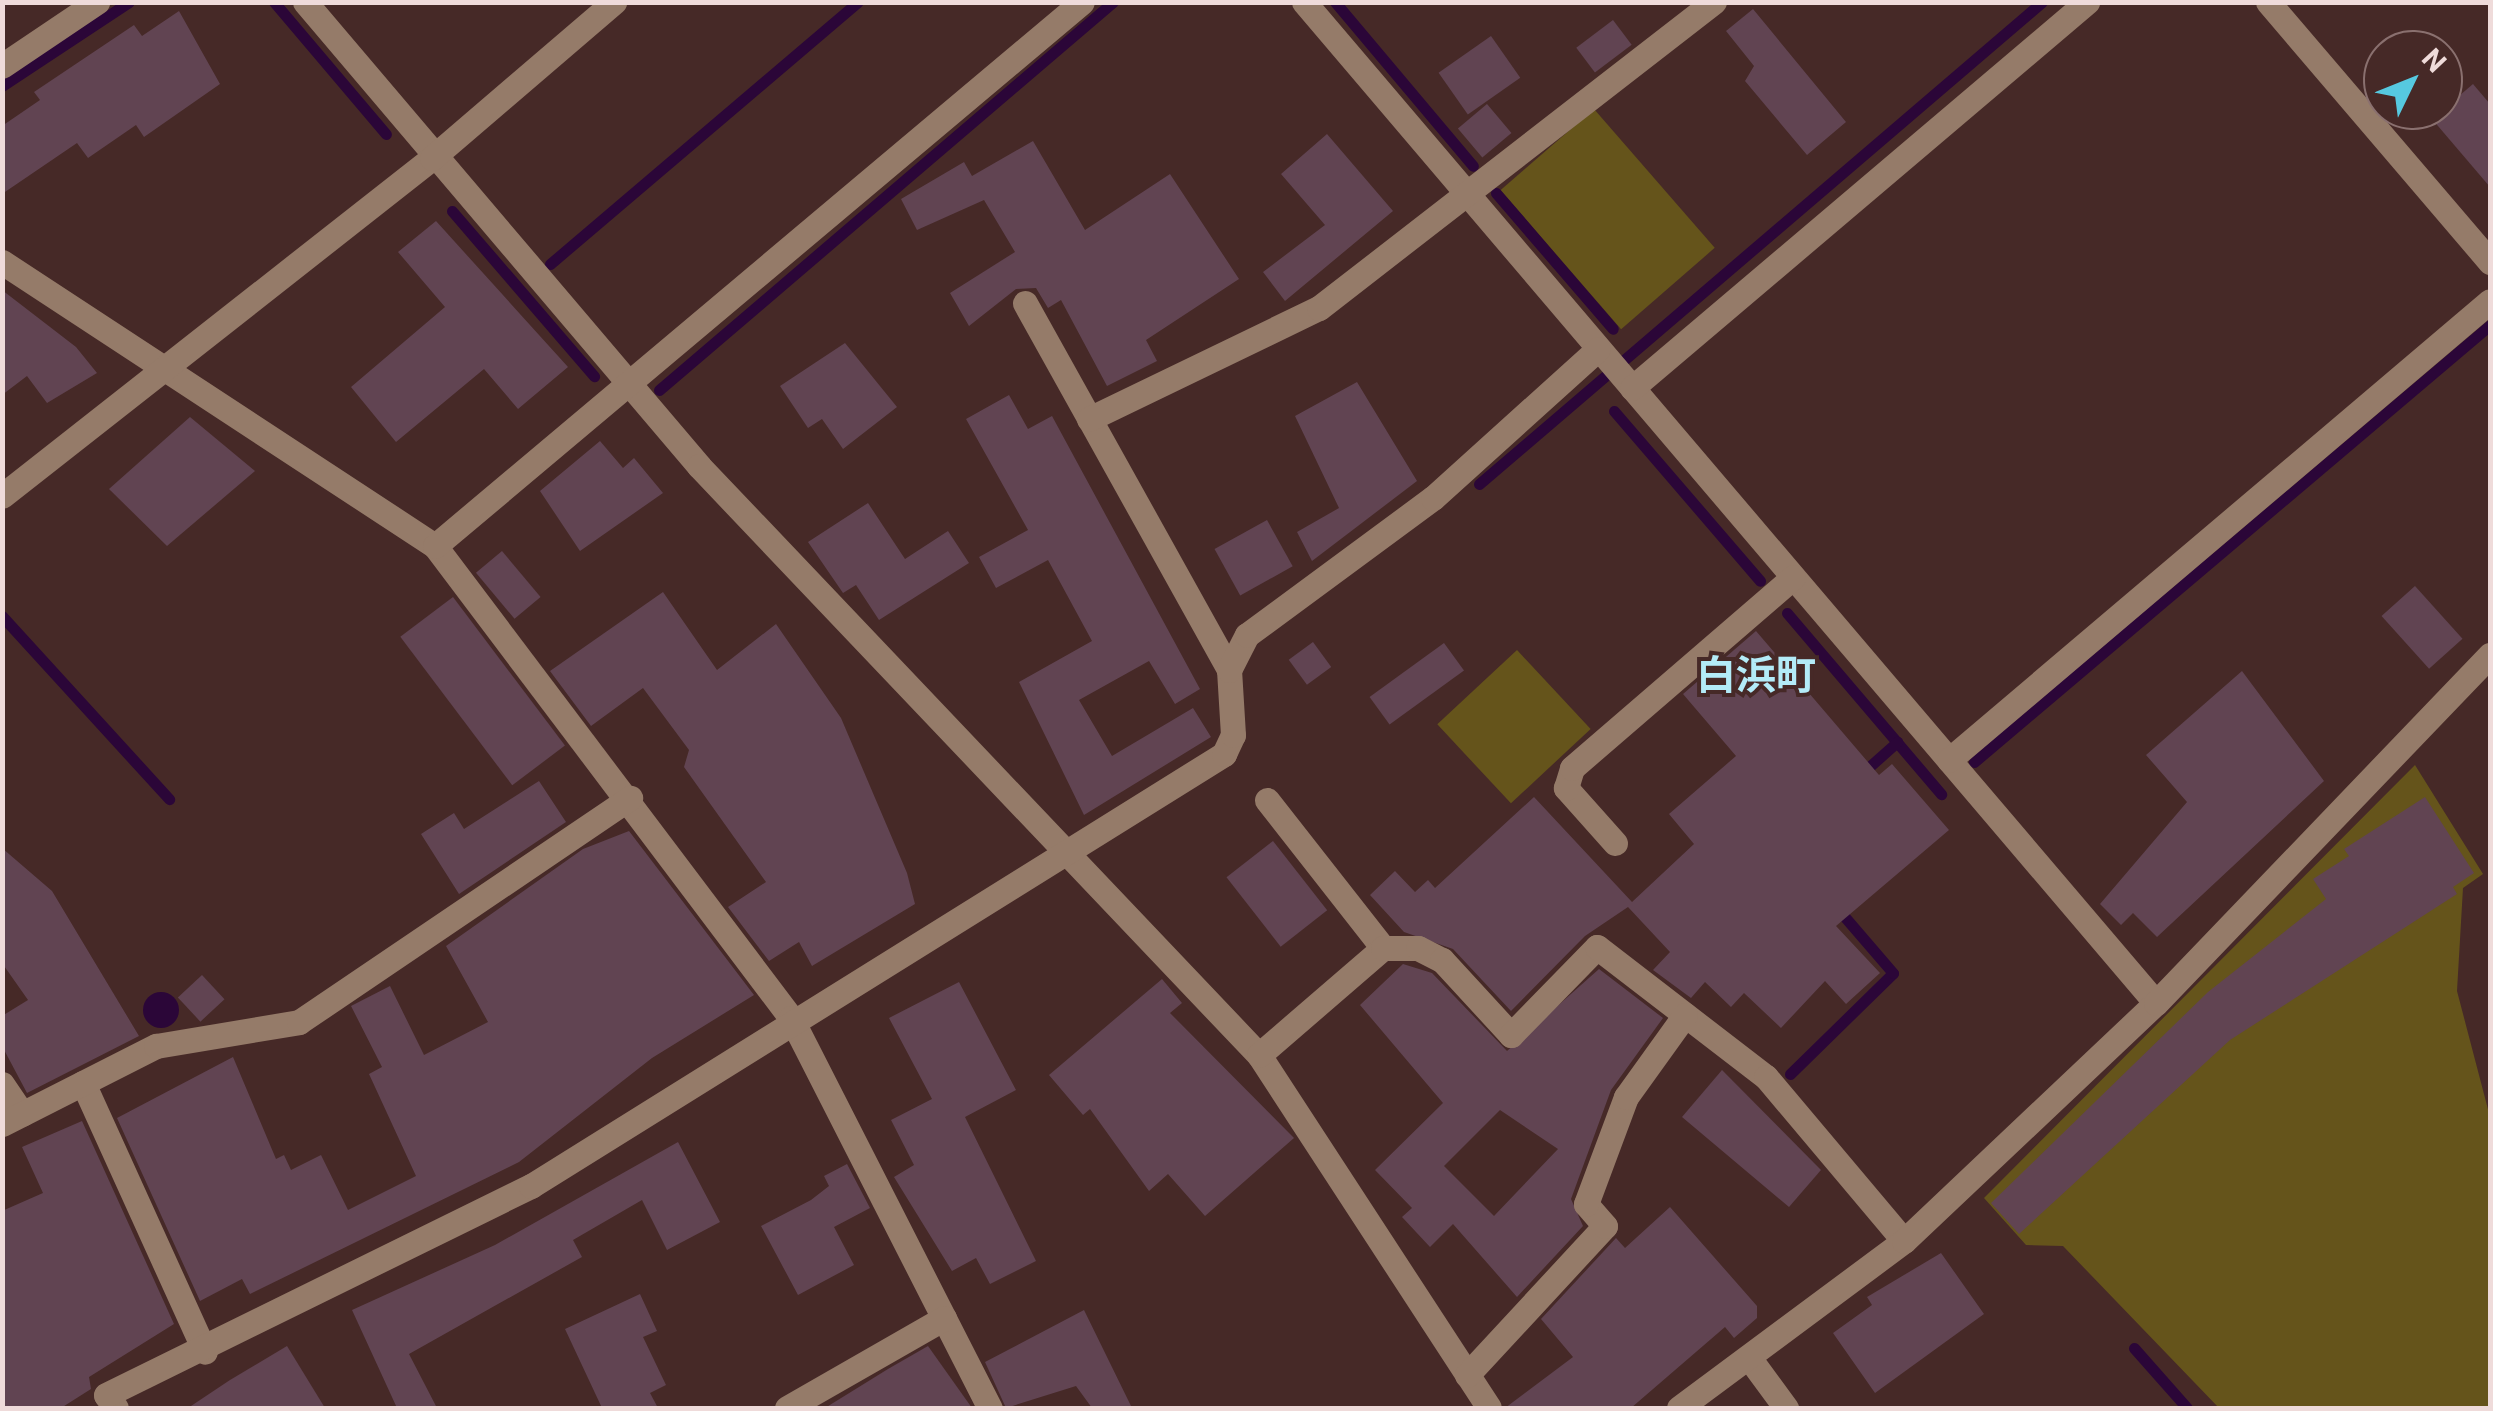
<!DOCTYPE html>
<html>
<head>
<meta charset="utf-8">
<style>
	body { margin:0 }
	#map { position:relative; width:2493px; height:1411px; overflow:hidden; background:#462927; font-family:Roboto,"Noto Sans JP",sans-serif }
	div>[style] { position:absolute }
	.green>* { inset:0; background:#65541b; transform-origin:0 0 }
	.water>* { inset:0; background:#2b0638 }
	.round { border-radius:50% }
	.stream>* { height:11px; margin:-5.5px; padding:0 5.5px; transform-origin:5.5px; border-radius:5.5px; background:#2b0638 }
	.building>* { inset:0; background:#614452; transform-origin:0 0 }
	.minor>* { height:25px; margin:-12.5px; padding:0 12.5px; transform-origin:12.5px; border-radius:12.5px; background:#957b69 }
	span { translate:-50% -50%; white-space:nowrap; text-align:center; line-height:1.15; -webkit-text-stroke:8px #462927; paint-order:stroke }
	.quarter-label { font-size:40px; color:#b3ebf8; font-weight:700 }
	.frame { position:absolute; inset:0; border:5px solid #efdbda; pointer-events:none }
	.north { position:absolute; left:2363px; top:30px; width:100px; height:100px; box-sizing:border-box; background:#462927; border:2px solid #8a706f; border-radius:50%; rotate:47deg; font-size:28px; font-weight:700; line-height:40px; text-align:center; color:#efdbda }
	.north::after { content:''; display:block; margin:auto; width:35px; height:45px; background:#56c9e0; clip-path:polygon(50% 0,100% 100%,50% 72%,0 100%) }
</style>
</head>
<body>
<div id="map">
	<div class="green">
		<div style="left:1594px;top:109px;width:184px;height:124px;rotate:49deg"></div>
		<div style="left:1517px;top:650px;width:108px;height:109px;rotate:47deg"></div>
		<div style="clip-path:polygon(2415px 765px,2483px 874px,2463px 888px,2457px 991px,2490px 1117px,2490px 1408px,2219px 1408px,2063px 1246px,2026px 1245px,1984px 1198px)"></div>
	</div>
	<div class="water">
		<div class="round" style="left:143px;top:992px;width:36px;height:36px"></div>
	</div>
	<div class="stream">
		<div style="left:274px;top:2px;width:173px;rotate:49.7deg"></div>
		<div style="left:1335px;top:2px;width:214px;rotate:49.9deg"></div>
		<div style="left:2px;top:86px;width:152px;rotate:-33.5deg"></div>
		<div style="left:1496px;top:193px;width:179px;rotate:49.3deg"></div>
		<div style="left:452px;top:211px;width:218px;rotate:49.3deg"></div>
		<div style="left:550px;top:264px;width:404px;rotate:-40.4deg"></div>
		<div style="left:659px;top:390px;width:597px;rotate:-40.52deg"></div>
		<div style="left:1614px;top:411px;width:224px;rotate:49.3deg"></div>
		<div style="left:1479px;top:484px;width:741px;rotate:-40.57deg"></div>
		<div style="left:1787px;top:613px;width:238px;rotate:49.6deg"></div>
		<div style="left:2px;top:616px;width:248px;rotate:47.6deg"></div>
		<div style="left:1974px;top:762px;width:676px;rotate:-40.26deg"></div>
		<div style="left:1860px;top:775px;width:50px;rotate:-41.7deg"></div>
		<div style="left:1790px;top:1074px;width:144px;rotate:-44.4deg"></div>
		<div style="left:1893px;top:973px;width:86px;rotate:-130.7deg"></div>
		<div style="left:2134px;top:1348px;width:80px;rotate:48.5deg"></div>
	</div>
	<div class="building">
		<div style="clip-path:polygon(1753px 9px,1846px 122px,1807px 155px,1745px 81px,1754px 66px,1726px 31px)"></div>
		<div style="clip-path:polygon(179px 11px,220px 84px,144px 137px,136px 125px,88px 158px,77px 143px,2px 194px,2px 126px,40px 100px,34px 92px,134px 25px,142px 36px)"></div>
		<div style="left:1613px;top:20px;width:31px;height:46px;rotate:53deg"></div>
		<div style="left:1491px;top:36px;width:51px;height:64px;rotate:55deg"></div>
		<div style="clip-path:polygon(2473px 84px,2490px 104px,2490px 187px,2432px 119px)"></div>
		<div style="left:1487px;top:104px;width:38px;height:38px;rotate:50deg"></div>
		<div style="clip-path:polygon(1327px 134px,1393px 211px,1285px 301px,1263px 272px,1325px 225px,1281px 174px)"></div>
		<div style="clip-path:polygon(1033px 141px,1085px 230px,1170px 174px,1239px 279px,1146px 340px,1157px 361px,1107px 386px,1061px 300px,1048px 308px,1036px 288px,1016px 289px,969px 326px,950px 293px,1015px 252px,984px 200px,917px 230px,901px 199px,964px 162px,972px 176px)"></div>
		<div style="clip-path:polygon(436px 221px,568px 367px,518px 409px,484px 369px,396px 442px,351px 387px,445px 307px,398px 252px)"></div>
		<div style="clip-path:polygon(2px 290px,76px 347px,97px 373px,47px 403px,27px 376px,2px 395px)"></div>
		<div style="clip-path:polygon(845px 343px,897px 407px,843px 449px,822px 419px,808px 428px,780px 386px)"></div>
		<div style="clip-path:polygon(1357px 382px,1417px 481px,1312px 561px,1297px 532px,1339px 508px,1295px 416px)"></div>
		<div style="clip-path:polygon(1009px 395px,1028px 429px,1052px 416px,1200px 689px,1175px 704px,1149px 661px,1079px 700px,1112px 756px,1193px 708px,1211px 737px,1084px 815px,1019px 682px,1092px 641px,1048px 560px,996px 588px,979px 557px,1028px 530px,966px 419px)"></div>
		<div style="clip-path:polygon(190px 417px,255px 471px,167px 546px,109px 489px)"></div>
		<div style="clip-path:polygon(600px 441px,623px 468px,634px 458px,663px 493px,580px 551px,540px 491px)"></div>
		<div style="clip-path:polygon(868px 503px,905px 559px,948px 531px,969px 563px,879px 620px,856px 585px,843px 593px,808px 542px)"></div>
		<div style="left:1267px;top:520px;width:53px;height:60px;rotate:61deg"></div>
		<div style="left:502px;top:551px;width:60px;height:34px;rotate:50deg"></div>
		<div style="left:2415px;top:586px;width:71px;height:45px;rotate:48deg"></div>
		<div style="clip-path:polygon(663px 592px,717px 670px,776px 624px,841px 718px,907px 873px,915px 904px,812px 966px,799px 942px,769px 961px,728px 907px,766px 882px,684px 767px,689px 750px,643px 688px,591px 726px,550px 671px)"></div>
		<div style="left:453px;top:597px;width:186px;height:66px;rotate:53deg"></div>
		<div style="clip-path:polygon(1756px 631px,1879px 775px,1892px 764px,1949px 830px,1836px 926px,1880px 973px,1846px 1004px,1825px 981px,1781px 1028px,1744px 993px,1731px 1007px,1705px 982px,1691px 998px,1653px 970px,1670px 952px,1628px 907px,1585px 936px,1511px 1011px,1453px 949px,1404px 932px,1370px 895px,1395px 871px,1415px 892px,1428px 880px,1435px 888px,1534px 797px,1632px 902px,1694px 844px,1669px 814px,1736px 756px,1683px 694px)"></div>
		<div style="left:1313px;top:642px;width:31px;height:30px;rotate:54deg"></div>
		<div style="left:1444px;top:643px;width:34px;height:92px;rotate:54deg"></div>
		<div style="clip-path:polygon(2242px 671px,2324px 781px,2157px 937px,2133px 913px,2121px 925px,2100px 904px,2187px 802px,2146px 755px)"></div>
		<div style="clip-path:polygon(539px 781px,566px 822px,459px 894px,421px 834px,454px 813px,464px 829px)"></div>
		<div style="clip-path:polygon(2425px 797px,2474px 873px,2453px 887px,2457px 894px,2230px 1040px,2019px 1234px,1991px 1203px,2208px 992px,2326px 899px,2313px 879px,2349px 856px,2344px 849px)"></div>
		<div style="clip-path:polygon(629px 831px,754px 995px,652px 1058px,519px 1162px,250px 1294px,242px 1279px,200px 1301px,117px 1118px,233px 1057px,276px 1159px,284px 1155px,291px 1170px,321px 1155px,348px 1210px,416px 1176px,369px 1074px,382px 1067px,351px 1006px,390px 986px,424px 1055px,488px 1022px,446px 946px,583px 849px)"></div>
		<div style="left:1273px;top:841px;width:88px;height:59px;rotate:52deg"></div>
		<div style="clip-path:polygon(2px 848px,52px 891px,139px 1036px,27px 1093px,2px 1046px,2px 1016px,28px 1000px,2px 963px)"></div>
		<div style="clip-path:polygon(evenodd,1403px 964px,1432px 973px,1507px 1051px,1599px 969px,1663px 1018px,1611px 1090px,1571px 1199px,1583px 1226px,1517px 1297px,1453px 1224px,1430px 1247px,1402px 1217px,1412px 1208px,1375px 1170px,1443px 1103px,1360px 1005px,1403px 964px,1500px 1110px,1558px 1149px,1494px 1216px,1444px 1166px,1500px 1110px)"></div>
		<div style="left:202px;top:975px;width:33px;height:33px;rotate:47deg"></div>
		<div style="clip-path:polygon(1162px 979px,1182px 1003px,1170px 1013px,1294px 1138px,1205px 1216px,1168px 1174px,1149px 1191px,1090px 1109px,1083px 1115px,1049px 1075px)"></div>
		<div style="clip-path:polygon(959px 982px,1016px 1090px,965px 1117px,1036px 1261px,990px 1284px,976px 1258px,952px 1271px,894px 1177px,914px 1165px,891px 1120px,932px 1099px,889px 1018px)"></div>
		<div style="clip-path:polygon(1722px 1070px,1821px 1170px,1789px 1207px,1682px 1117px)"></div>
		<div style="clip-path:polygon(82px 1121px,174px 1324px,89px 1377px,91px 1389px,61px 1408px,2px 1408px,2px 1211px,43px 1193px,22px 1147px)"></div>
		<div style="clip-path:polygon(678px 1142px,720px 1222px,667px 1250px,642px 1200px,573px 1240px,582px 1257px,409px 1354px,437px 1408px,397px 1408px,352px 1310px,495px 1245px)"></div>
		<div style="clip-path:polygon(847px 1164px,870px 1208px,834px 1227px,854px 1265px,798px 1295px,761px 1226px,811px 1200px,829px 1186px,824px 1176px)"></div>
		<div style="clip-path:polygon(1670px 1207px,1757px 1306px,1757px 1318px,1734px 1338px,1725px 1327px,1631px 1408px,1505px 1408px,1573px 1357px,1541px 1319px,1616px 1238px,1625px 1248px)"></div>
		<div style="clip-path:polygon(1941px 1253px,1984px 1314px,1875px 1393px,1833px 1333px,1872px 1305px,1867px 1297px)"></div>
		<div style="clip-path:polygon(640px 1294px,657px 1331px,643px 1337px,666px 1385px,650px 1393px,658px 1408px,602px 1408px,565px 1329px)"></div>
		<div style="clip-path:polygon(1084px 1310px,1132px 1408px,1092px 1408px,1076px 1386px,1006px 1408px,985px 1362px)"></div>
		<div style="clip-path:polygon(287px 1346px,325px 1408px,188px 1408px,230px 1380px)"></div>
		<div style="clip-path:polygon(928px 1346px,972px 1408px,825px 1408px,888px 1369px)"></div>
	</div>
	<div class="minor">
		<div style="left:305px;top:2px;width:609px;rotate:49.66deg"></div>
		<div style="left:699px;top:466px;width:813px;rotate:46.45deg"></div>
		<div style="left:1259px;top:1055px;width:421px;rotate:56.9deg"></div>
		<div style="left:1304px;top:2px;width:1314px;rotate:49.6deg"></div>
		<div style="left:2268px;top:2px;width:342px;rotate:49.5deg"></div>
		<div style="left:2px;top:66px;width:115px;rotate:-34deg"></div>
		<div style="left:2px;top:262px;width:518px;rotate:33.26deg"></div>
		<div style="left:435px;top:546px;width:591px;rotate:52.98deg"></div>
		<div style="left:791px;top:1018px;width:438px;rotate:63deg"></div>
		<div style="left:1025px;top:303px;width:420px;rotate:60.9deg"></div>
		<div style="left:1632px;top:388px;width:597px;rotate:-40.31deg"></div>
		<div style="left:1089px;top:419px;width:255px;rotate:-25.8deg"></div>
		<div style="left:1319px;top:308px;width:500px;rotate:-37.8deg"></div>
		<div style="left:2px;top:496px;width:547px;rotate:-38.17deg"></div>
		<div style="left:432px;top:158px;width:240px;rotate:-40.6deg"></div>
		<div style="left:435px;top:546px;width:845px;rotate:-40.06deg"></div>
		<div style="left:1949px;top:760px;width:709px;rotate:-40.31deg"></div>
		<div style="left:1267px;top:800px;width:188px;rotate:51.9deg"></div>
		<div style="left:1615px;top:843px;width:74px;rotate:-131.7deg"></div>
		<div style="left:1566px;top:788px;width:21px;rotate:-73deg"></div>
		<div style="left:1572px;top:768px;width:292px;rotate:-40.8deg"></div>
		<div style="left:1259px;top:1055px;width:164px;rotate:-40.8deg"></div>
		<div style="left:1383px;top:948px;width:35px"></div>
		<div style="left:1418px;top:948px;width:27px;rotate:27deg"></div>
		<div style="left:1442px;top:960px;width:102px;rotate:47.4deg"></div>
		<div style="left:1511px;top:1035px;width:123px;rotate:-45.7deg"></div>
		<div style="left:1597px;top:947px;width:213px;rotate:37.6deg"></div>
		<div style="left:1766px;top:1077px;width:214px;rotate:49.9deg"></div>
		<div style="left:83px;top:1083px;width:295px;rotate:65.6deg"></div>
		<div style="left:2px;top:1084px;width:36px;rotate:56deg"></div>
		<div style="left:2px;top:1124px;width:173px;rotate:-26.9deg"></div>
		<div style="left:156px;top:1046px;width:145px;rotate:-9.5deg"></div>
		<div style="left:299px;top:1022px;width:400px;rotate:-34.1deg"></div>
		<div style="left:1750px;top:1359px;width:61px;rotate:53.7deg"></div>
		<div style="left:1467px;top:1375px;width:203px;rotate:-47.2deg"></div>
		<div style="left:1605px;top:1226px;width:29px;rotate:-131deg"></div>
		<div style="left:1586px;top:1204px;width:114px;rotate:-69.5deg"></div>
		<div style="left:1626px;top:1097px;width:101px;rotate:-54.3deg"></div>
		<div style="left:116px;top:1408px;width:16px;rotate:-128deg"></div>
		<div style="left:106px;top:1395px;width:474px;rotate:-26.2deg"></div>
		<div style="left:531px;top:1186px;width:817px;rotate:-31.94deg"></div>
		<div style="left:1224px;top:754px;width:21px;rotate:-65deg"></div>
		<div style="left:1233px;top:735px;width:65px;rotate:-93.5deg"></div>
		<div style="left:1229px;top:670px;width:39px;rotate:-63deg"></div>
		<div style="left:1247px;top:635px;width:231px;rotate:-36.4deg"></div>
		<div style="left:1433px;top:498px;width:222px;rotate:-42.1deg"></div>
		<div style="left:787px;top:1408px;width:181px;rotate:-29.8deg"></div>
		<div style="left:1679px;top:1408px;width:280px;rotate:-36.6deg"></div>
		<div style="left:1904px;top:1241px;width:347px;rotate:-43.4deg"></div>
		<div style="left:2156px;top:1003px;width:482px;rotate:-46.2deg"></div>
	</div>
	<div class="quarter-label">
		<span style="left:1756px;top:676px">白浜町</span>
	</div>
	<div class="frame"></div>
	<div class="north">N</div>
</div>
</body>
</html>
